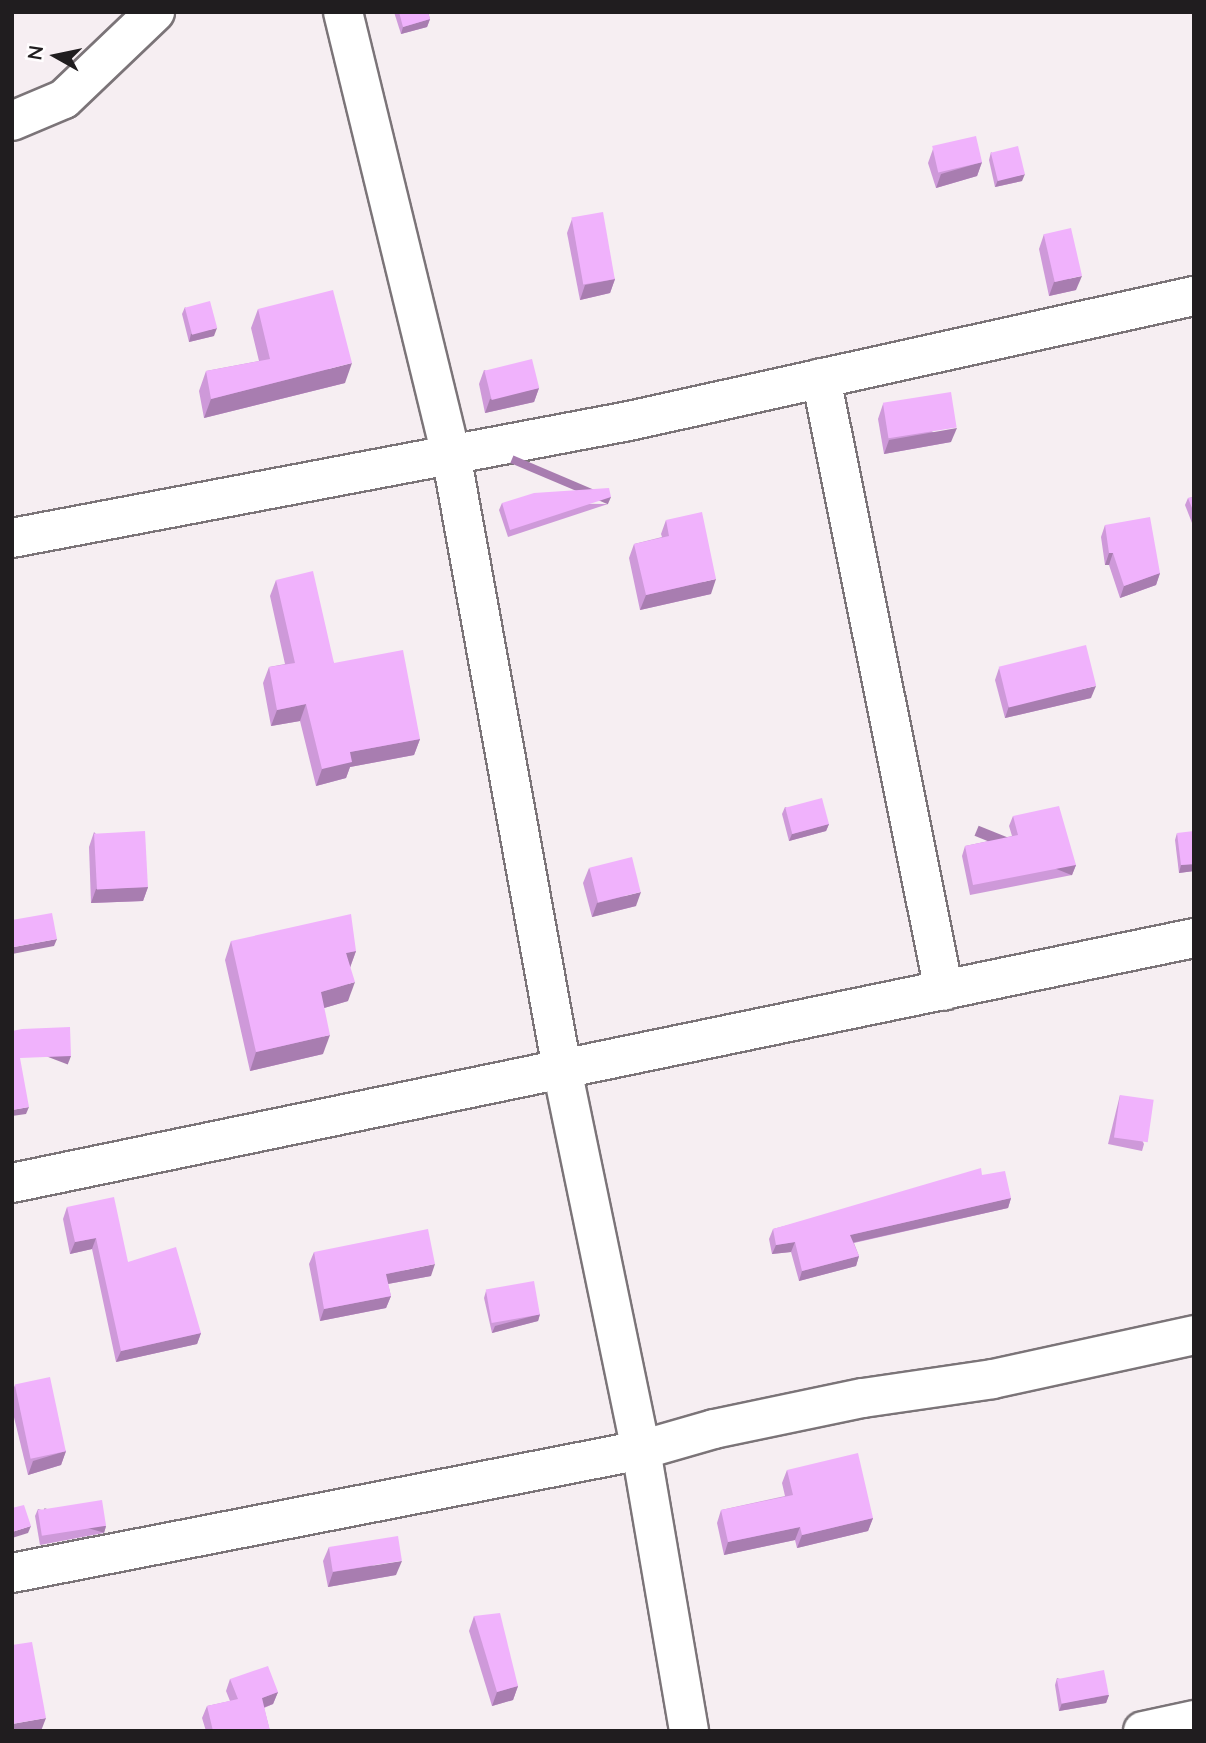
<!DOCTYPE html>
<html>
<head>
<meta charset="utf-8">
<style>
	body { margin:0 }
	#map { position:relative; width:1206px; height:1743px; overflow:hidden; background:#f6eef2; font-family:Lato,sans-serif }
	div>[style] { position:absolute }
	.roads { filter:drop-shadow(2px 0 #7b7478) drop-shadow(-2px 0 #7b7478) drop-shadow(0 2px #7b7478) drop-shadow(0 -2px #7b7478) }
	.minor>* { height:38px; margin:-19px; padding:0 19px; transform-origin:19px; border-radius:19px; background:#fff }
	.wall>* { inset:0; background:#ce99d9 }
	.shaded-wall>* { inset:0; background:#a87db0; transform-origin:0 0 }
	.building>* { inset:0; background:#f0b2fc; transform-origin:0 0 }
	span { translate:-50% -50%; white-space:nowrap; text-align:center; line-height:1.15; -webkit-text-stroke:5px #fffdfe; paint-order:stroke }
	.frame { position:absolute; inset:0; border:14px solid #201d1f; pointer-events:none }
	.north { position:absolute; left:21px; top:21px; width:70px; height:70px; -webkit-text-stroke:5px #fffdfe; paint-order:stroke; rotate:279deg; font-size:19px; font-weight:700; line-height:28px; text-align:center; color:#201d1f }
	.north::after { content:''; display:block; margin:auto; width:24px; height:32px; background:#201d1f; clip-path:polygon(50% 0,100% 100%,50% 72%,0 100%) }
</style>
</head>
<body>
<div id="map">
	<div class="roads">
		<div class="minor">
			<div style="left:343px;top:12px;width:455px;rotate:76.3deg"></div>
			<div style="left:451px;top:454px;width:625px;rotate:79.77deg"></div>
			<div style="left:562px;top:1069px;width:389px;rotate:78.3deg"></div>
			<div style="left:641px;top:1450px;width:285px;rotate:80.3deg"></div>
			<div style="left:12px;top:121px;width:56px;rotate:-22.9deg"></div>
			<div style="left:64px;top:99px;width:126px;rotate:-43.7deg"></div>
			<div style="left:821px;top:378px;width:625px;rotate:78.65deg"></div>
			<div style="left:12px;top:538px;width:628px;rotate:-10.74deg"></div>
			<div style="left:629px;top:421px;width:579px;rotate:-12.48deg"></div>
			<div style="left:12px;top:1183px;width:1207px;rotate:-11.71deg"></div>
			<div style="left:12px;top:1573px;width:641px;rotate:-11.06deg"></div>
			<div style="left:641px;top:1450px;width:76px;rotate:-16deg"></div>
			<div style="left:714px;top:1429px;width:152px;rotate:-11.8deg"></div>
			<div style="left:863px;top:1398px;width:131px;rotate:-8.3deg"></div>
			<div style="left:993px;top:1379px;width:206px;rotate:-12.3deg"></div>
			<div style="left:1143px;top:1731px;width:52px;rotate:-12.2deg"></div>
		</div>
	</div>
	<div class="wall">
		<div style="clip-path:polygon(394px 12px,428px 12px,430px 19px,427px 27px,401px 34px)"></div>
		<div style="clip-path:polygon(933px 149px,982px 162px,977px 176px,936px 188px,928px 163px)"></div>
		<div style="clip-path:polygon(991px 152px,1022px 181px,995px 187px,989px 160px)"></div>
		<div style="clip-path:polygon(572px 219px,615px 279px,610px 293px,580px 300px,567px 233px)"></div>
		<div style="clip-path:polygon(1044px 234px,1076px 290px,1049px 296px,1039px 249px)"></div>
		<div style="clip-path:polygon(185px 307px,214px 336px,189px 342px,182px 314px)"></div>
		<div style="clip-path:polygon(258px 309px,345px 383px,204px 418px,199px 391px,206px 371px,259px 361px,251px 328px)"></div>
		<div style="clip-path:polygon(484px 370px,539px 388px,534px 402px,485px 413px,479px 384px)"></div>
		<div style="clip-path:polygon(883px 404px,951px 442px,884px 454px,878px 419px)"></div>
		<div style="clip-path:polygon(1194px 497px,1194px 528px,1185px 505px,1188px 498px)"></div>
		<div style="clip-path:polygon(502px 503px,608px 504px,508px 537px,499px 510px)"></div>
		<div style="clip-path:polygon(666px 520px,711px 594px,640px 610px,629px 558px,634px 544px,662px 537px,661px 534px)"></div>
		<div style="clip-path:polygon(1105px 525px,1160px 573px,1156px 585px,1120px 598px,1109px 565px,1105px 565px,1101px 537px)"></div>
		<div style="clip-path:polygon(276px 580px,334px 663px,420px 739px,414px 755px,350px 767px,346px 778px,316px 786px,300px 721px,271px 726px,263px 683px,269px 667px,285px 664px,270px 596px)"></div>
		<div style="clip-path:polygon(999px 668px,1091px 698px,1005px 718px,995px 680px)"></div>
		<div style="clip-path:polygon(785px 807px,829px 824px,826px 831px,789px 841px,782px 814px)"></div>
		<div style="clip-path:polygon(1013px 816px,1076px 865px,1072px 875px,970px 895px,962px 856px,965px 846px,1012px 836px,1009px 826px)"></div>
		<div style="clip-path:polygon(94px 832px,148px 887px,143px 901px,91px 903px,89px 847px)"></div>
		<div style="clip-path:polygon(1177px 833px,1194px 871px,1179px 873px,1175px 840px)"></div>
		<div style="clip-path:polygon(589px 868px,636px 906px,592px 917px,583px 883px)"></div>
		<div style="clip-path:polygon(231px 941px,356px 951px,350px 968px,348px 1001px,324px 1008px,323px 1054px,250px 1071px,225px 960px)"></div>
		<div style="clip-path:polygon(1120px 1095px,1144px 1144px,1142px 1151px,1108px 1144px)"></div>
		<div style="clip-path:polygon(982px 1175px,1011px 1198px,1008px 1208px,854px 1243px,859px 1256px,856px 1266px,799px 1281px,791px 1252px,772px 1254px,769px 1239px,773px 1229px)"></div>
		<div style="clip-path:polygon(67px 1207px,128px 1262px,201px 1333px,197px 1344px,116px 1362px,92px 1249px,70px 1254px,63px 1219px)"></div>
		<div style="clip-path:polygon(314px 1252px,431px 1276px,388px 1284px,391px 1296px,386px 1308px,320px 1321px,309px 1264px)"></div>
		<div style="clip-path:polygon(486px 1291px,540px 1314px,538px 1321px,492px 1333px,484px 1298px)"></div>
		<div style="clip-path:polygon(15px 1385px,66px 1451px,61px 1465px,28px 1475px,12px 1409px,12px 1392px)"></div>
		<div style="clip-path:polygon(787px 1470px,873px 1518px,868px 1531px,797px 1548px,795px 1540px,724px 1555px,717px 1523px,721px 1510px,785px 1496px,782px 1483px)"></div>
		<div style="clip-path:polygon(38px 1509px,106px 1526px,104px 1533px,40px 1545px,35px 1516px)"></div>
		<div style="clip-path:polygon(329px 1547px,396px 1575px,328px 1587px,323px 1561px)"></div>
		<div style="clip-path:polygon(474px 1616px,518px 1686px,513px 1700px,492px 1706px,469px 1631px)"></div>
		<div style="clip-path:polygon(1057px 1678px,1109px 1695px,1106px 1703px,1059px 1711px,1055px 1685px)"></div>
		<div style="clip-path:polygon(230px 1679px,278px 1692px,273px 1704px,264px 1708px,270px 1731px,206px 1731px,202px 1718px,207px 1706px,230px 1701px,226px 1691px)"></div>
	</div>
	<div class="shaded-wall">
		<div style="clip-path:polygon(430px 19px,427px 27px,401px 34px,403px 27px)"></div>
		<div style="clip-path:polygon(982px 162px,977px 176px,936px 188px,941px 174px)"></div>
		<div style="clip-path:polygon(1025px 174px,1022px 181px,995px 187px,998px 180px)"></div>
		<div style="clip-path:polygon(1082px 276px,1076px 290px,1049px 296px,1054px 282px)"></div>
		<div style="clip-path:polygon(615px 279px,610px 293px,580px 300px,585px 285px)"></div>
		<div style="clip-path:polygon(217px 328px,214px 336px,189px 342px,191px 334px)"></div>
		<div style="clip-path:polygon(352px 363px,345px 383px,204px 418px,211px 399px)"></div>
		<div style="clip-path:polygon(539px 388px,534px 402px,485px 413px,490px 399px)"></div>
		<div style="clip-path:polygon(957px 428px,951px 442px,884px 454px,889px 440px)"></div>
		<div style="left:611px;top:497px;width:8px;height:106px;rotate:113deg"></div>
		<div style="clip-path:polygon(1109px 553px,1113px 553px,1109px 565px,1105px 565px)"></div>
		<div style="clip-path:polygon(1160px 573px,1156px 585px,1120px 598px,1124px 586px)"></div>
		<div style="clip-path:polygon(716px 579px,711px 594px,640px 610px,646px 595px)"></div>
		<div style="clip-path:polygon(1096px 686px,1091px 698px,1005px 718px,1009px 706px)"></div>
		<div style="clip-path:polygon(306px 704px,300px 721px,271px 726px,277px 710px)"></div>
		<div style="clip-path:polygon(420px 739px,414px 755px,350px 767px,346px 778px,316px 786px,322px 769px,350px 752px)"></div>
		<div style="clip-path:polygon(829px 824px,826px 831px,789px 841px,792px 834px)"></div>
		<div style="clip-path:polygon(1194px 864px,1194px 871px,1179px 873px,1181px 865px)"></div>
		<div style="left:1076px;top:865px;width:11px;height:105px;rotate:112deg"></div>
		<div style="clip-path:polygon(148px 887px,143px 901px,91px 903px,96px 889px)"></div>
		<div style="clip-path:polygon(641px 892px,636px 906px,592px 917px,597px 903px)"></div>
		<div style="clip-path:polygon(57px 939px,54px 946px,12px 954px,14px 947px)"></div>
		<div style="clip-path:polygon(356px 951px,349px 970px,346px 953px)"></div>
		<div style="clip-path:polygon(355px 982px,348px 1001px,314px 1011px,321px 992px)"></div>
		<div style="clip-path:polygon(330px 1035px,323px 1054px,250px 1071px,256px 1052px)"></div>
		<div style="left:71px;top:1056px;width:9px;height:51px;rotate:111deg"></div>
		<div style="clip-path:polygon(29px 1107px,26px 1114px,12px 1116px,12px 1110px)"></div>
		<div style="clip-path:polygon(1011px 1198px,1008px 1208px,847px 1244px,850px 1235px)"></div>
		<div style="clip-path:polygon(96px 1238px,92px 1249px,70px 1254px,75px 1242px)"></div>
		<div style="clip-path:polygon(795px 1242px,791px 1252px,772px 1254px,776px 1245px)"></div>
		<div style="clip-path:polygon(859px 1256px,856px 1266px,799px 1281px,802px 1271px)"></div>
		<div style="clip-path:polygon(435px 1264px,431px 1276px,382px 1285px,386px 1274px)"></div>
		<div style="clip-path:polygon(391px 1296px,386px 1308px,320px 1321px,324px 1309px)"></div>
		<div style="clip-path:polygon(540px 1314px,538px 1321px,492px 1333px,495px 1326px)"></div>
		<div style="clip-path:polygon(201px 1333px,197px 1344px,116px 1362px,121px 1351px)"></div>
		<div style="clip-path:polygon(66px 1451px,61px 1465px,28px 1475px,33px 1461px)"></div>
		<div style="clip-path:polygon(873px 1518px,868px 1531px,797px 1548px,802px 1535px)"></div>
		<div style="clip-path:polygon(31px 1526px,28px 1533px,12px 1538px,12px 1532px)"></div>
		<div style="left:106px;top:1526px;width:7px;height:64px;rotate:106deg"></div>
		<div style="clip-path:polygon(800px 1527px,795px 1540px,724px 1555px,728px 1542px)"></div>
		<div style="clip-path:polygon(402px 1561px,396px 1575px,328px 1587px,333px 1572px)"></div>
		<div style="clip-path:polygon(518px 1686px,513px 1700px,492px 1706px,497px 1692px)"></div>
		<div style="clip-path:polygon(278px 1692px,273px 1704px,257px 1710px,262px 1698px)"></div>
		<div style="clip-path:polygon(1109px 1695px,1106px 1703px,1059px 1711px,1062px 1703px)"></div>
		<div style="clip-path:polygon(46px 1718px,41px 1731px,12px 1731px,12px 1724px)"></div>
	</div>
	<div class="building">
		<div style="clip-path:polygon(399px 12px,428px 12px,430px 19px,403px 27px)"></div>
		<div style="left:976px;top:136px;width:27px;height:45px;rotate:77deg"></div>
		<div style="left:1018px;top:146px;width:29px;height:28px;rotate:76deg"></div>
		<div style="left:603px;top:212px;width:68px;height:32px;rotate:80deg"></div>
		<div style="left:1071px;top:228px;width:49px;height:28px;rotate:77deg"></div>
		<div style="clip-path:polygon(333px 290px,352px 363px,211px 399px,206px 371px,270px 359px,258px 309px)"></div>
		<div style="left:210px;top:301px;width:28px;height:26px;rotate:75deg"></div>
		<div style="left:532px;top:359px;width:30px;height:49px;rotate:76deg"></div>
		<div style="left:951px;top:392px;width:36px;height:69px;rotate:81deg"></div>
		<div style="clip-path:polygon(609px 488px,611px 497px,510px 530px,502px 503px,534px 493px)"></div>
		<div style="clip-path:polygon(1194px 497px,1194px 513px,1188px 498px)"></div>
		<div style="clip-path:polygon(702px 512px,716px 579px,646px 595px,634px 544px,669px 536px,666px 520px)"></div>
		<div style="clip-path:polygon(1150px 517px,1160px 573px,1124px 586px,1113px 553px,1109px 553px,1105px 525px)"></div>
		<div style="clip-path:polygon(313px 571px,334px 663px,403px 650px,420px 739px,350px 752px,352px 762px,322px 769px,306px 704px,277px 710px,269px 667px,295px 663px,276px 580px)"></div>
		<div style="left:1086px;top:645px;width:42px;height:90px;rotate:76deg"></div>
		<div style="left:822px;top:798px;width:27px;height:38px;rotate:75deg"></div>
		<div style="clip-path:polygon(1059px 806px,1076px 865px,973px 885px,965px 846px,1018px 835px,1013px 816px)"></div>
		<div style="left:145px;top:831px;width:56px;height:51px;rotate:87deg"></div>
		<div style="clip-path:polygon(1194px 831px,1194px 864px,1181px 865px,1177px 833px)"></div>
		<div style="left:632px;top:857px;width:36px;height:44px;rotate:76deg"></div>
		<div style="clip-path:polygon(52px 913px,57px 939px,14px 947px,12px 936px,12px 920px)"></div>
		<div style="clip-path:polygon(351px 914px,356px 951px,346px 953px,355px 982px,321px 992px,330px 1035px,256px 1052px,231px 941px)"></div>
		<div style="clip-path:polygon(70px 1027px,71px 1056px,20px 1058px,29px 1107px,12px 1110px,12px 1031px,22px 1029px)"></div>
		<div style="left:1120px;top:1095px;width:34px;height:43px;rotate:8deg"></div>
		<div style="clip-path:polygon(981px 1168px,982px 1175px,1005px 1171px,1011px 1198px,850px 1235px,859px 1256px,802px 1271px,795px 1242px,776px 1245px,773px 1229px)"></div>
		<div style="clip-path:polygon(114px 1197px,128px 1262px,176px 1247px,201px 1333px,121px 1351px,96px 1238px,75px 1242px,67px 1207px)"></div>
		<div style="clip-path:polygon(428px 1229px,435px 1264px,386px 1274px,391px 1296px,324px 1309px,314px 1252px)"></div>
		<div style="left:534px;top:1281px;width:34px;height:49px;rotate:80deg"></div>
		<div style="left:50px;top:1377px;width:76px;height:36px;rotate:78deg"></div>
		<div style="clip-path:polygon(858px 1453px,873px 1518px,802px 1535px,800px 1527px,728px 1542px,721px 1510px,793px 1495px,787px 1470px)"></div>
		<div style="left:102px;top:1500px;width:26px;height:65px;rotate:81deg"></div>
		<div style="clip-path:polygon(24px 1505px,31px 1526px,12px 1532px,12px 1508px)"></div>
		<div style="left:398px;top:1536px;width:25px;height:70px;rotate:81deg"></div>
		<div style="clip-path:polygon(500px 1613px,518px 1686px,497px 1692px,474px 1616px)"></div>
		<div style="clip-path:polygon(32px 1642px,46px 1718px,12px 1724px,12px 1645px)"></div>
		<div style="clip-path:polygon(268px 1666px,278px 1692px,262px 1698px,270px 1731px,213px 1731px,207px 1706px,238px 1699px,230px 1679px)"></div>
		<div style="left:1104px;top:1670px;width:25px;height:48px;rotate:79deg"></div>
	</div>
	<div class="frame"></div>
	<div class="north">N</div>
</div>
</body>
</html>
